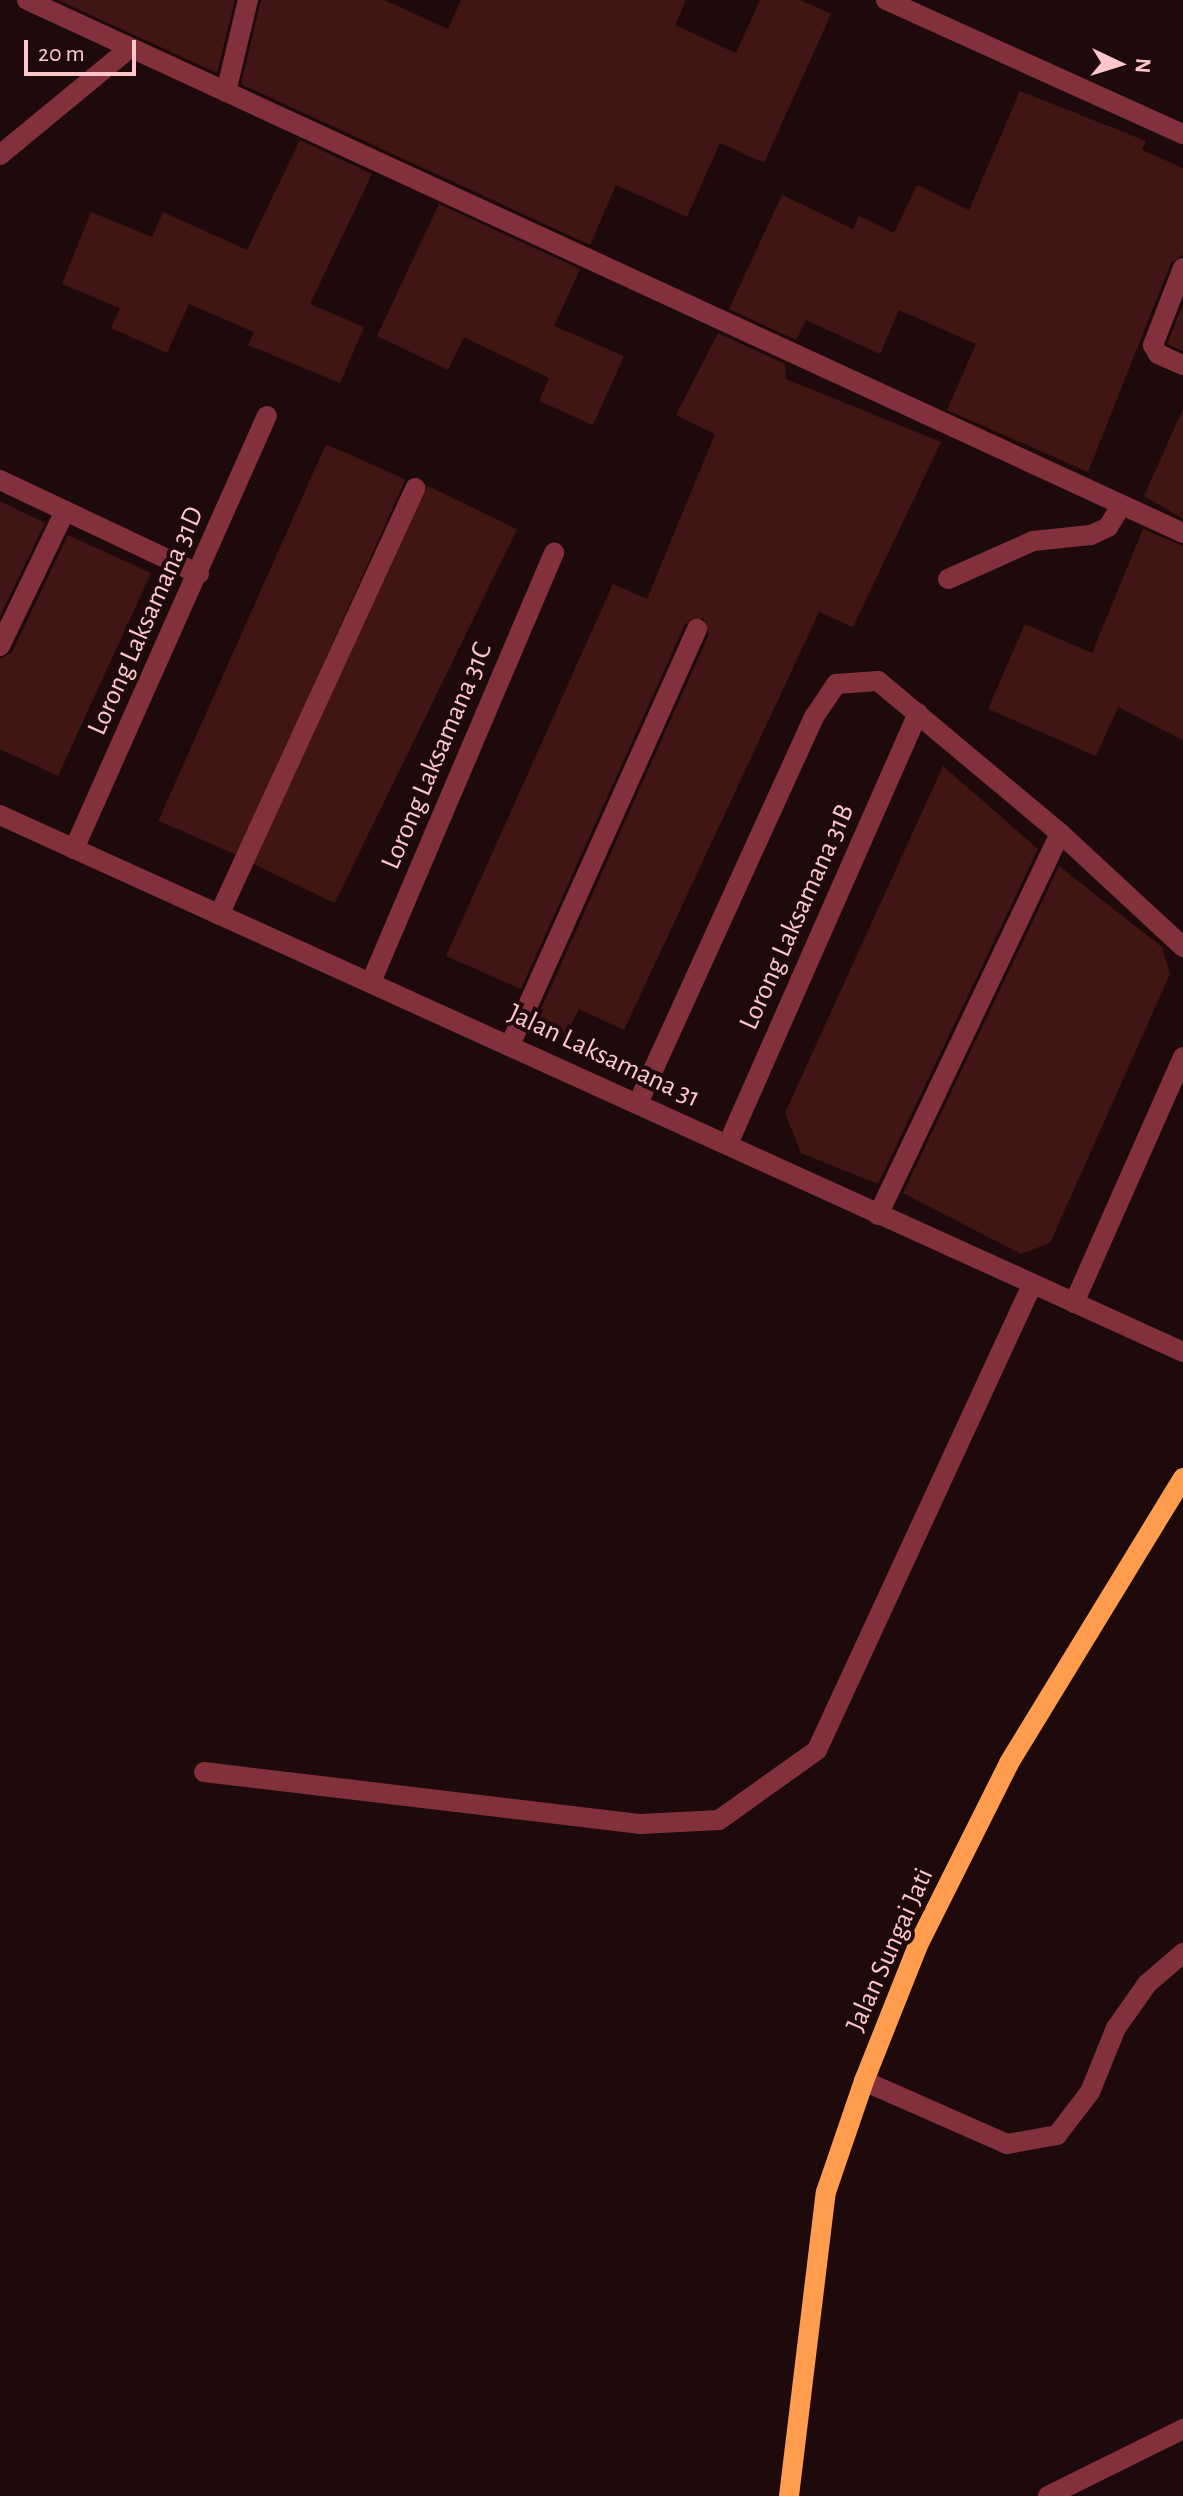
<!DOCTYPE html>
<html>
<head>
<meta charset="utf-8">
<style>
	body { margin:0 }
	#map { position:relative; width:1183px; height:2496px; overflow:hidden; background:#1e0a0a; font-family:"Alegreya Sans",sans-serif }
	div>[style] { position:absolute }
	.building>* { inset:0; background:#401514; transform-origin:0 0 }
	.minor>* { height:20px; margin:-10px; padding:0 10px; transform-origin:10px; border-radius:10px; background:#81303c }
	.major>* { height:20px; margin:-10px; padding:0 10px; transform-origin:10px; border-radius:10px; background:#ff9c4d }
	span { translate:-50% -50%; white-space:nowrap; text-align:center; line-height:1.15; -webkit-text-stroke:8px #1e0a0a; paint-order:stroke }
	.street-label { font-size:28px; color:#ffc6ca }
	.north { position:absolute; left:1079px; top:24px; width:80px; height:80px; -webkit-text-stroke:6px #1e0a0a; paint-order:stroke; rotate:94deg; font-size:22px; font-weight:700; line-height:32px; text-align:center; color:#ffc6ca }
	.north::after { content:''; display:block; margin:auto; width:28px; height:36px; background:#ffc6ca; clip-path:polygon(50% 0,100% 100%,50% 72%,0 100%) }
	.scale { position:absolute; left:24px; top:40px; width:112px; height:36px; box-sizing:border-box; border:4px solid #ffc6ca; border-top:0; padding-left:10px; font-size:24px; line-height:28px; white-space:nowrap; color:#ffc6ca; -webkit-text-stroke:6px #1e0a0a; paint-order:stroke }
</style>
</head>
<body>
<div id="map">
	<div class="building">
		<div style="clip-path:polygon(58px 0,235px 0,217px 73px)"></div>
		<div style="clip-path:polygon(261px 0,384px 0,448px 29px,461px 0,686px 0,675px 25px,736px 53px,760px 0,800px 0,831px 14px,764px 163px,720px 143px,687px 217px,616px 185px,590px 245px,241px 84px)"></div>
		<div style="clip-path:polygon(1020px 91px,1146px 141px,1142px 150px,1183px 168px,1183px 255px,1171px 263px,1088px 472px,947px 410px,976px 344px,899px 310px,880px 354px,806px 320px,796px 340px,729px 309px,782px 195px,853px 229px,859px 216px,894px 233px,917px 185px,969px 210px)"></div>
		<div style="clip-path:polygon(300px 140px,372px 174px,310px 304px,364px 327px,340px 383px,248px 345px,254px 332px,189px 304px,167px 353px,111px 328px,120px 308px,62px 284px,91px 212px,152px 237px,163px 212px,247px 250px)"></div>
		<div style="clip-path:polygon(439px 204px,580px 269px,554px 326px,624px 356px,593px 425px,539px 401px,549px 378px,464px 337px,448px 370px,377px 336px)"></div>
		<div style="clip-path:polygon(1183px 304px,1183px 351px,1167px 344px)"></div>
		<div style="clip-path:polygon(718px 333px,785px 364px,786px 379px,941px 442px,853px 627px,819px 612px,624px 1030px,579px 1009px,566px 1034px,536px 1020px,709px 634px,703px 618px,685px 624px,521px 989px,446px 956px,613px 584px,647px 599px,715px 434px,676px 415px)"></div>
		<div style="clip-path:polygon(1183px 409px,1183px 519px,1144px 496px)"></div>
		<div style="left:326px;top:444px;width:87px;height:412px;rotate:24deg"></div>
		<div style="left:428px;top:486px;width:99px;height:416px;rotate:26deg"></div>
		<div style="clip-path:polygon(0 501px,45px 523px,0 616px)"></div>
		<div style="clip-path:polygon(1143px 529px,1183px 546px,1183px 740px,1118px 707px,1096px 756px,988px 709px,1025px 624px,1092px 653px)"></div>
		<div style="clip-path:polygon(68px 535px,151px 573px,58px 776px,0 749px,0 659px,12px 652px)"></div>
		<div style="clip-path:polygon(943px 766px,1038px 849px,878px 1184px,801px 1153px,785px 1113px)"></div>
		<div style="clip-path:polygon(1059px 866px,1162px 947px,1170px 974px,1050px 1243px,1021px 1254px,903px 1193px)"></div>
	</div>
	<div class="minor">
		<div style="left:27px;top:0;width:1273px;rotate:24.75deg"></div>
		<div style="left:886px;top:0;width:326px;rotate:24.3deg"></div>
		<div style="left:226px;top:92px;width:95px;rotate:-76.6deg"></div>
		<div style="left:0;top:155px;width:168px;rotate:-39.5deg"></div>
		<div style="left:1183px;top:268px;width:83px;rotate:111.3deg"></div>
		<div style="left:1153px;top:345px;width:10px;rotate:61deg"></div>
		<div style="left:1158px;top:354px;width:27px;rotate:24deg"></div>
		<div style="left:0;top:480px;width:220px;rotate:25.3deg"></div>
		<div style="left:948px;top:579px;width:93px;rotate:-24.1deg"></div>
		<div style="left:1033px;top:541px;width:58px;rotate:-5.9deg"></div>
		<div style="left:1091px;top:535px;width:19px;rotate:-25deg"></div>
		<div style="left:1108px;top:527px;width:25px;rotate:-58deg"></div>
		<div style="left:0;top:646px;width:150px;rotate:-64.3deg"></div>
		<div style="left:0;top:815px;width:1299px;rotate:24.41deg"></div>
		<div style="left:74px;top:849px;width:474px;rotate:-66deg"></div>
		<div style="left:219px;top:915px;width:470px;rotate:-65.3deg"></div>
		<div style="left:371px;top:982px;width:467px;rotate:-66.9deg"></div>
		<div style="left:511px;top:1043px;width:454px;rotate:-65.8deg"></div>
		<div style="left:639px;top:1101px;width:422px;rotate:-65.5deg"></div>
		<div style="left:814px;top:717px;width:40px;rotate:-56deg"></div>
		<div style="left:836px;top:684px;width:42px;rotate:-4.1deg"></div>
		<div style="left:878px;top:681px;width:237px;rotate:39.9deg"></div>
		<div style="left:1060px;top:833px;width:168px;rotate:42.8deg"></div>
		<div style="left:728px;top:1144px;width:471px;rotate:-66.2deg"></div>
		<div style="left:878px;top:1215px;width:423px;rotate:-64.5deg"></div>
		<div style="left:1074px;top:1303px;width:269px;rotate:-66.1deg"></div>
		<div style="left:204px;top:1772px;width:440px;rotate:6.8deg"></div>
		<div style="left:641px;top:1824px;width:78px;rotate:-2.9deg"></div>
		<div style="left:719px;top:1820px;width:120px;rotate:-35.5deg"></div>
		<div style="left:817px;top:1750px;width:512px;rotate:-65.19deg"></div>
		<div style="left:864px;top:2081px;width:156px;rotate:23.8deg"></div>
		<div style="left:1007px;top:2144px;width:51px;rotate:-10.2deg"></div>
		<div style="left:1057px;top:2135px;width:54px;rotate:-52.5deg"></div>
		<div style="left:1090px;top:2092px;width:69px;rotate:-67.9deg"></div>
		<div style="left:1116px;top:2028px;width:54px;rotate:-54.8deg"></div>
		<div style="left:1147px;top:1984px;width:48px;rotate:-40.7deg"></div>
		<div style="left:1048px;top:2496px;width:151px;rotate:-26.4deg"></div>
	</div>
	<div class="major">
		<div style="left:789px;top:2496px;width:306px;rotate:-83.1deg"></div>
		<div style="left:826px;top:2192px;width:117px;rotate:-71.1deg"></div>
		<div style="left:864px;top:2081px;width:146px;rotate:-68.3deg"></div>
		<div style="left:918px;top:1945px;width:203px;rotate:-63.4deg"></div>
		<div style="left:1009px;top:1763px;width:334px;rotate:-58.6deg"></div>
	</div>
	<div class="street-label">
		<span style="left:146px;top:621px;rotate:-66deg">Lorong Laksamana 31D</span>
		<span style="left:437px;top:756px;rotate:-67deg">Lorong Laksamana 31C</span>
		<span style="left:797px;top:917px;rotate:-66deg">Lorong Laksamana 31B</span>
		<span style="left:604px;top:1056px;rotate:25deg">Jalan Laksamana 31</span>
		<span style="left:890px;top:1950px;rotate:-66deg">Jalan Sungai Jati</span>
	</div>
	<div class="north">N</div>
	<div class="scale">20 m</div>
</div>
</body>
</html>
